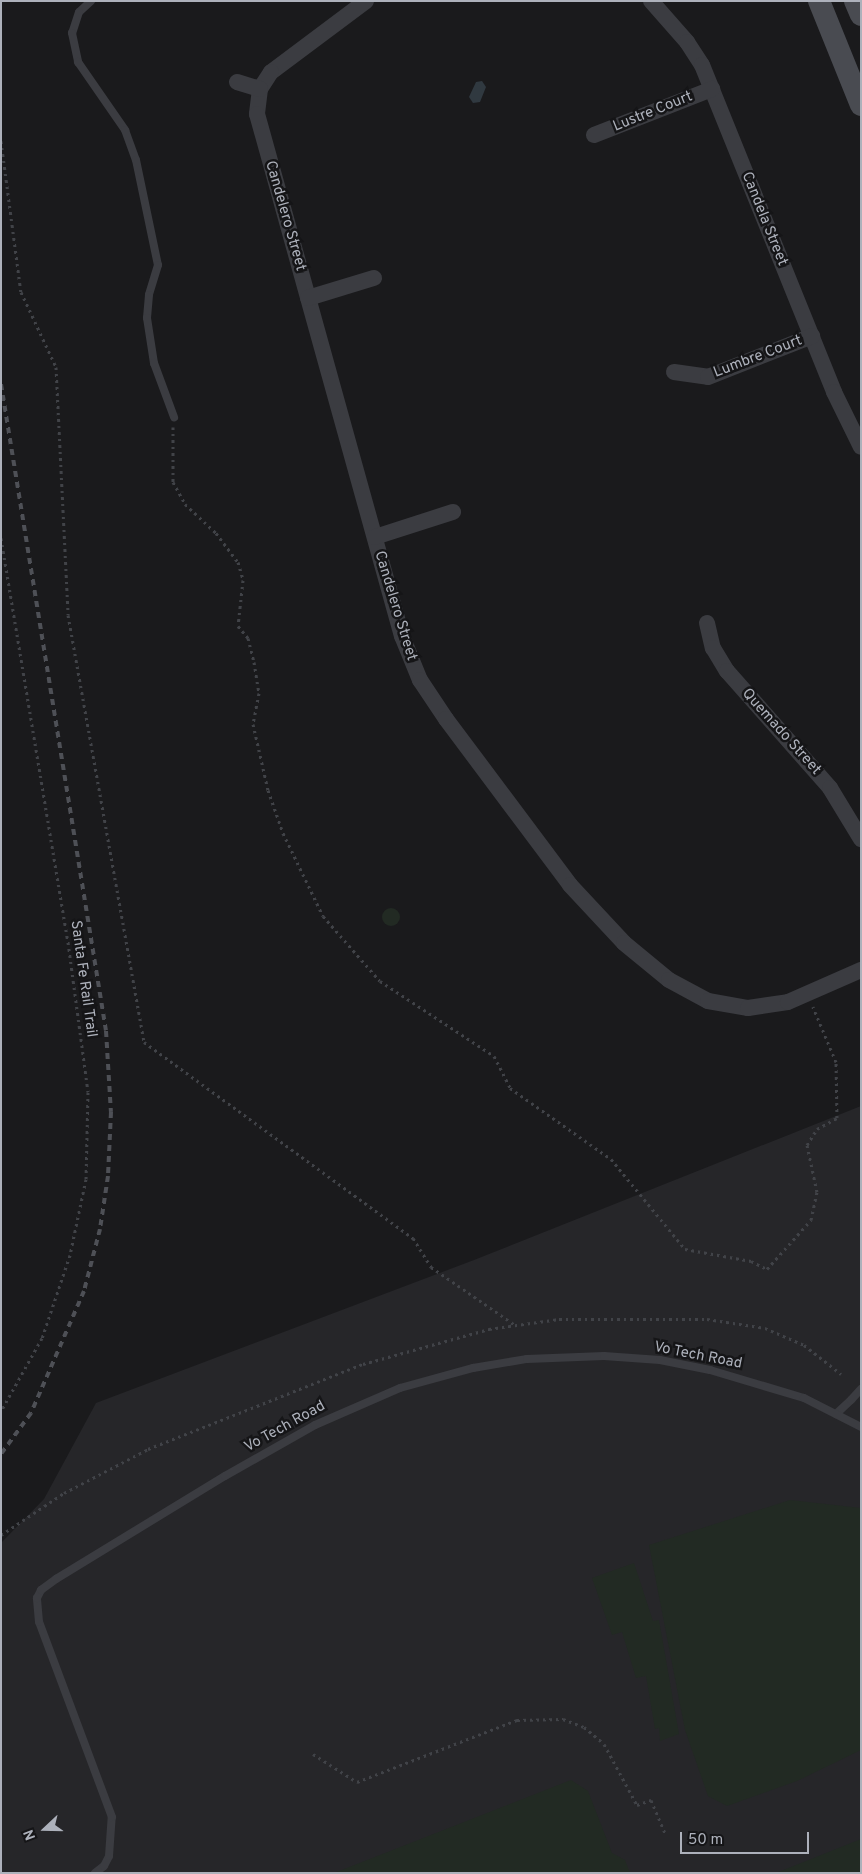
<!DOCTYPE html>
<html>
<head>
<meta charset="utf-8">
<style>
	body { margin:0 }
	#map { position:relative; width:862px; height:1874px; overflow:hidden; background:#1a1a1c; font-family:Overpass,sans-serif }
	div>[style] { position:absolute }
	.built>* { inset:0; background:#262629 }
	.green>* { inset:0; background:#222a23 }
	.round { border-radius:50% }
	.water>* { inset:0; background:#303940 }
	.path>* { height:3px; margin-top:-1.5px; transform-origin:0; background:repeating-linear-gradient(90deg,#414348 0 2.5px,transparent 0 6.5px) }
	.service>* { height:8px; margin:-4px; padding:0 4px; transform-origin:4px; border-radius:4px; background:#3b3c41 }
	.minor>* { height:16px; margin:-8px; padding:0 8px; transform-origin:8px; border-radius:8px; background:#3b3c41 }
	.secondary>* { height:22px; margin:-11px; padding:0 11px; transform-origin:11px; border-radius:11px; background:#494b51 }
	.rail>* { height:4px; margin-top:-2px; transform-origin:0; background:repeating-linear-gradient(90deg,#4e5056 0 6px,transparent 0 11px) }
	.service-bridge>* { height:8px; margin:-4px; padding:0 4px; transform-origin:4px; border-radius:4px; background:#3b3c41 }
	span { translate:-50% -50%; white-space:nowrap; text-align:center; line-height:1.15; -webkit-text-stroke:5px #151517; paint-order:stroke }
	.street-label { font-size:15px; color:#adb1bb }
	.frame { position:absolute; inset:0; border:2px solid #adb1bb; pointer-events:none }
	.north { position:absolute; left:20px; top:1804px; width:50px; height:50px; -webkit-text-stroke:4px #151517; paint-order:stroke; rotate:249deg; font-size:14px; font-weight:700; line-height:20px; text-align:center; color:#adb1bb }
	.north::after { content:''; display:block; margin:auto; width:18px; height:22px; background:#adb1bb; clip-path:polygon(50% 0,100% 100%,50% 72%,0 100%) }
	.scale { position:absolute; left:680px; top:1832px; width:129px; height:22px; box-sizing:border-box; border:2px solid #adb1bb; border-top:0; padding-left:6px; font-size:15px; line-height:18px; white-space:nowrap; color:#adb1bb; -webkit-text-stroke:4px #151517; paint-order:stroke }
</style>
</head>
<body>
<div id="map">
	<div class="built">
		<div style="clip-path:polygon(861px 1106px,861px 1873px,1px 1873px,1px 1543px,44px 1499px,96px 1403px,474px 1260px)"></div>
	</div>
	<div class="green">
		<div class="round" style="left:382px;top:908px;width:18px;height:18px"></div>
		<div style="clip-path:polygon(790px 1500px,861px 1508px,861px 1750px,797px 1781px,727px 1806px,708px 1796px,685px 1730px,649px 1545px)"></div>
		<div style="clip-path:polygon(634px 1563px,653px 1621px,659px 1620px,679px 1734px,660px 1741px,659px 1728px,655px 1729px,646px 1676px,636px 1678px,622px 1632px,612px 1635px,592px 1578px)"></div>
		<div style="clip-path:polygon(571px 1780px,588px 1791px,612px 1853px,625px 1860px,630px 1873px,334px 1873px)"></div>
		<div style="clip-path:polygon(861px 1839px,861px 1873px,776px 1873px)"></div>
	</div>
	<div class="water">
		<div style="clip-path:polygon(482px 81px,486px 87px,480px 102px,473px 103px,469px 97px,476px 82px)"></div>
	</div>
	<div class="path">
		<div style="left:1px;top:141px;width:152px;rotate:82.5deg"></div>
		<div style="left:21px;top:292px;width:83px;rotate:65deg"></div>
		<div style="left:56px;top:367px;width:248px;rotate:87.2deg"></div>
		<div style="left:68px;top:615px;width:434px;rotate:79.9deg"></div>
		<div style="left:144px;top:1042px;width:333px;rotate:36.1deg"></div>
		<div style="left:413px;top:1238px;width:34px;rotate:58deg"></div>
		<div style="left:431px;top:1267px;width:102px;rotate:34.6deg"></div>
		<div style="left:173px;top:427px;width:55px;rotate:90deg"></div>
		<div style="left:173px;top:482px;width:25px;rotate:61deg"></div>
		<div style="left:185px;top:504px;width:42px;rotate:43.1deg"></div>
		<div style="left:216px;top:533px;width:36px;rotate:53deg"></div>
		<div style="left:238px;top:562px;width:19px;rotate:74deg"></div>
		<div style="left:243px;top:580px;width:46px;rotate:96.2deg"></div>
		<div style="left:238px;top:626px;width:16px;rotate:50deg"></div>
		<div style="left:248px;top:638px;width:25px;rotate:76deg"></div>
		<div style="left:254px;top:662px;width:31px;rotate:81deg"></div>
		<div style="left:259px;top:693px;width:32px;rotate:101deg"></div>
		<div style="left:253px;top:724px;width:68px;rotate:77.2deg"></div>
		<div style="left:268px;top:790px;width:46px;rotate:70.8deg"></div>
		<div style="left:283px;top:833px;width:92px;rotate:64.3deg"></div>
		<div style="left:323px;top:916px;width:86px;rotate:48.8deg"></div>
		<div style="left:380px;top:981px;width:136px;rotate:33.3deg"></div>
		<div style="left:494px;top:1056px;width:36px;rotate:63deg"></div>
		<div style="left:510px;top:1088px;width:123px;rotate:35.1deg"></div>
		<div style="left:611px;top:1159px;width:117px;rotate:50.6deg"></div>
		<div style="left:685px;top:1249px;width:67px;rotate:10.3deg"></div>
		<div style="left:751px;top:1261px;width:18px;rotate:27deg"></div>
		<div style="left:767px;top:1269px;width:66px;rotate:-48.1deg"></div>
		<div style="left:811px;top:1220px;width:29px;rotate:-78deg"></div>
		<div style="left:817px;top:1192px;width:48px;rotate:-102deg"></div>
		<div style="left:807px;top:1145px;width:19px;rotate:-58deg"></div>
		<div style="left:817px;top:1129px;width:23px;rotate:-29deg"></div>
		<div style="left:837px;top:1118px;width:56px;rotate:-91deg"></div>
		<div style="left:836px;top:1062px;width:60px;rotate:-112.7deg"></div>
		<div style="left:1px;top:538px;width:410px;rotate:80.6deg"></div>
		<div style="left:68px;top:942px;width:151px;rotate:82.4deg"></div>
		<div style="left:88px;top:1092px;width:87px;rotate:91.3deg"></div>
		<div style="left:86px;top:1179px;width:78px;rotate:101.9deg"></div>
		<div style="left:70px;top:1255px;width:88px;rotate:108.6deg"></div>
		<div style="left:42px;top:1338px;width:84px;rotate:119.3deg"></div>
		<div style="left:1px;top:1535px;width:76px;rotate:-33.7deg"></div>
		<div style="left:64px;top:1493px;width:95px;rotate:-27.6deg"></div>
		<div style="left:148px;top:1449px;width:231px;rotate:-21.6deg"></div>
		<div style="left:363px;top:1364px;width:131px;rotate:-15.5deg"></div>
		<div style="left:489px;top:1329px;width:71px;rotate:-8.1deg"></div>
		<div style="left:559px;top:1319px;width:148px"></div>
		<div style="left:707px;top:1319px;width:59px;rotate:8.8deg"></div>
		<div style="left:765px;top:1328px;width:43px;rotate:23.6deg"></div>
		<div style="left:804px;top:1345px;width:47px;rotate:38.1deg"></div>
		<div style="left:313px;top:1754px;width:52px;rotate:32.5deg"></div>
		<div style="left:357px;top:1782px;width:172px;rotate:-21.2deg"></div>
		<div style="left:517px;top:1720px;width:46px;rotate:-1.2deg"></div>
		<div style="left:563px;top:1719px;width:22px;rotate:21deg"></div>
		<div style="left:584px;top:1727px;width:26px;rotate:40deg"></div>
		<div style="left:604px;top:1744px;width:69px;rotate:61.6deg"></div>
		<div style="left:637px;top:1805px;width:15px;rotate:-20deg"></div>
		<div style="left:651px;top:1800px;width:38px;rotate:67deg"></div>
	</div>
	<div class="service">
		<div style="left:91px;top:1px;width:16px;rotate:137deg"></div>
		<div style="left:79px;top:12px;width:22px;rotate:108deg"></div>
		<div style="left:72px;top:33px;width:30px;rotate:78deg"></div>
		<div style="left:78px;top:62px;width:83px;rotate:55.3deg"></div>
		<div style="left:125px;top:130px;width:32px;rotate:70deg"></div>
		<div style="left:136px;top:160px;width:107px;rotate:78.2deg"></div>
		<div style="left:158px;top:265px;width:31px;rotate:107deg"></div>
		<div style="left:149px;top:295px;width:23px;rotate:95deg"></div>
		<div style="left:147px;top:318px;width:46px;rotate:81.2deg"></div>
		<div style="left:154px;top:363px;width:58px;rotate:69.7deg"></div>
		<div style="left:836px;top:1414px;width:21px;rotate:-43deg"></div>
		<div style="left:95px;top:1873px;width:11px;rotate:-38deg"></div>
		<div style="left:104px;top:1866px;width:11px;rotate:-63deg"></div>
		<div style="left:109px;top:1856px;width:39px;rotate:-86deg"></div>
		<div style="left:112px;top:1817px;width:208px;rotate:-110.5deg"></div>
		<div style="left:39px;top:1622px;width:24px;rotate:-95deg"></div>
		<div style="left:37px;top:1598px;width:9px;rotate:-63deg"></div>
		<div style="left:41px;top:1590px;width:19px;rotate:-36deg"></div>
		<div style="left:56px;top:1579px;width:198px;rotate:-31.4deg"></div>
		<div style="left:225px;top:1476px;width:103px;rotate:-29.5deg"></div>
		<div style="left:315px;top:1425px;width:93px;rotate:-23.5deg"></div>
		<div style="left:400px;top:1388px;width:76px;rotate:-15.3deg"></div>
		<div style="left:473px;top:1368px;width:55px;rotate:-9.5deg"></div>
		<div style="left:527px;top:1359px;width:77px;rotate:-2.2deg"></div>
		<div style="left:604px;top:1356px;width:56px;rotate:4.1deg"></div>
		<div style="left:660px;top:1360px;width:51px;rotate:11.3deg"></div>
		<div style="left:710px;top:1370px;width:98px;rotate:16.6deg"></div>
		<div style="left:804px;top:1398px;width:64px;rotate:27deg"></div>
	</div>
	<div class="minor">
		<div style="left:366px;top:1px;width:119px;rotate:143.2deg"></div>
		<div style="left:271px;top:72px;width:20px;rotate:123deg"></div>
		<div style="left:260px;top:89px;width:25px;rotate:97deg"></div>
		<div style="left:257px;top:114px;width:542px;rotate:74.48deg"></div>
		<div style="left:402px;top:636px;width:48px;rotate:67.8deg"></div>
		<div style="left:420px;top:680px;width:47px;rotate:56.3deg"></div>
		<div style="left:446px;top:719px;width:207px;rotate:53.2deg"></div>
		<div style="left:570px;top:885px;width:79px;rotate:47deg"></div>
		<div style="left:624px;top:943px;width:58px;rotate:39.4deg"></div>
		<div style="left:669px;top:980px;width:44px;rotate:28.3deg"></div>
		<div style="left:708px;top:1001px;width:41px;rotate:9.9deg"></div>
		<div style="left:748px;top:1008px;width:40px;rotate:-8.5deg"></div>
		<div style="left:788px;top:1002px;width:80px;rotate:-23.7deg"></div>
		<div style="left:651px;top:1px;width:55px;rotate:48.7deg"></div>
		<div style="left:687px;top:42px;width:27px;rotate:57deg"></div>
		<div style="left:702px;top:65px;width:353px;rotate:68deg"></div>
		<div style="left:834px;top:392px;width:61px;rotate:63.9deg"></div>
		<div style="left:237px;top:82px;width:24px;rotate:17deg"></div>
		<div style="left:594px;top:135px;width:127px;rotate:-21.3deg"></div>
		<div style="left:308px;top:298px;width:69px;rotate:-16.9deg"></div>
		<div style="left:674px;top:372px;width:34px;rotate:8deg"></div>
		<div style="left:708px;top:377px;width:112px;rotate:-21.5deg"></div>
		<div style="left:375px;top:537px;width:82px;rotate:-17.8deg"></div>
		<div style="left:707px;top:623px;width:26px;rotate:77deg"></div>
		<div style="left:713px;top:648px;width:27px;rotate:59deg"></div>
		<div style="left:727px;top:671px;width:156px;rotate:48.6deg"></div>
		<div style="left:830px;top:788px;width:60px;rotate:58.7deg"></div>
	</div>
	<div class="secondary">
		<div style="left:819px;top:1px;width:112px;rotate:68deg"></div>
		<div style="left:855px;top:1px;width:15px;rotate:67deg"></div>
	</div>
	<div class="rail">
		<div style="left:1px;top:384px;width:655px;rotate:80.78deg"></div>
		<div style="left:106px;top:1031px;width:81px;rotate:86.5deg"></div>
		<div style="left:111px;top:1112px;width:64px;rotate:92.7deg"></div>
		<div style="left:108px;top:1176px;width:54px;rotate:98.6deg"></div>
		<div style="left:100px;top:1229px;width:64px;rotate:104.5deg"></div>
		<div style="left:84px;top:1291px;width:133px;rotate:113.5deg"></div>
		<div style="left:31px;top:1413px;width:51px;rotate:126.2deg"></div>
	</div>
	<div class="service-bridge">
		<div style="left:851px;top:1400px;width:15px;rotate:-48deg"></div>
	</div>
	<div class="street-label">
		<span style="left:653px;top:112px;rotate:-22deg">Lustre Court</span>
		<span style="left:285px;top:216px;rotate:74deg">Candelero Street</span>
		<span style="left:764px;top:219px;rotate:68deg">Candela Street</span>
		<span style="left:758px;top:357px;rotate:-21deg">Lumbre Court</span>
		<span style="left:395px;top:606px;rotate:73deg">Candelero Street</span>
		<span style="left:781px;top:732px;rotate:48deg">Quemado Street</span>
		<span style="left:83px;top:979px;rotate:82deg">Santa Fe Rail Trail</span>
		<span style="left:698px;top:1356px;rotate:11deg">Vo Tech Road</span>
		<span style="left:285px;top:1427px;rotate:-29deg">Vo Tech Road</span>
	</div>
	<div class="frame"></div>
	<div class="north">N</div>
	<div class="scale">50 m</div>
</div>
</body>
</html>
